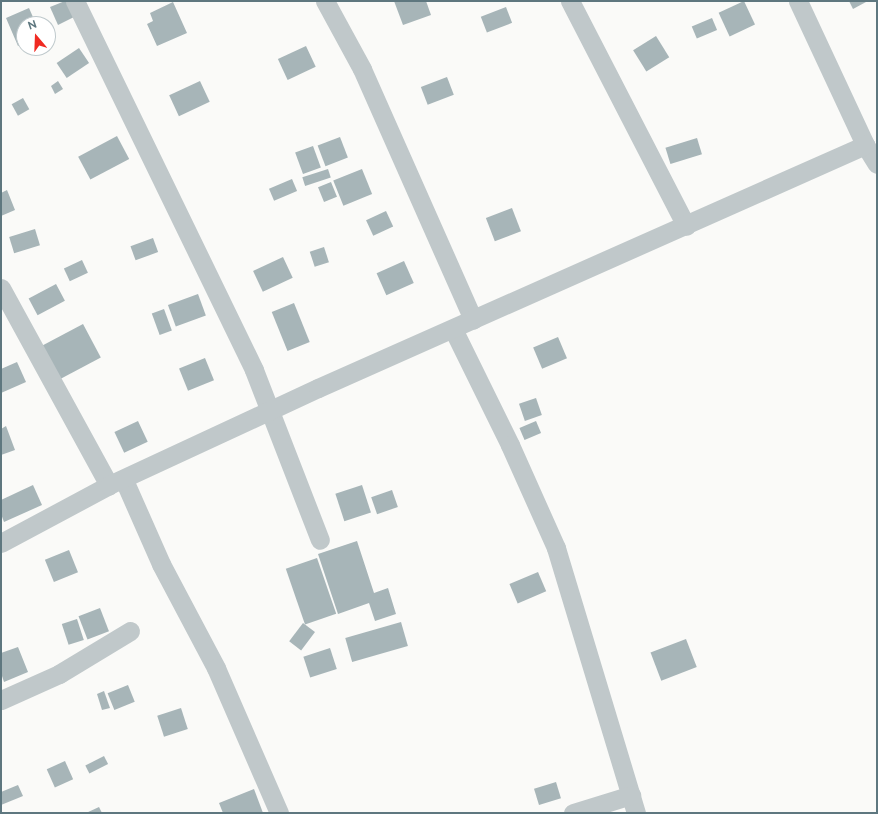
<!DOCTYPE html>
<html>
<head>
<meta charset="utf-8">
<style>
	body { margin:0 }
	#map { position:relative; width:878px; height:814px; overflow:hidden; background:#fafaf8; font-family:Raleway,sans-serif }
	div>[style] { position:absolute }
	.building>* { inset:0; background:#a7b5b8; transform-origin:0 0 }
	.minor>* { height:19px; margin:-9.5px; padding:0 9.5px; transform-origin:9.5px; border-radius:9.5px; background:#c0c8ca }
	span { translate:-50% -50%; white-space:nowrap; text-align:center; line-height:1.15; -webkit-text-stroke:4px #fff; paint-order:stroke }
	.frame { position:absolute; inset:0; border:2px solid #5e777f; pointer-events:none }
	.north { position:absolute; left:16px; top:16px; width:40px; height:40px; box-sizing:border-box; background:#fff; border:1px solid #bfc9cc; border-radius:50%; rotate:341deg; font-size:11px; font-weight:700; line-height:16px; text-align:center; color:#5e777f }
	.north::after { content:''; display:block; margin:auto; width:14px; height:18px; background:#f02a22; clip-path:polygon(50% 0,100% 100%,50% 72%,0 100%) }
</style>
</head>
<body>
<div id="map">
	<div class="building">
		<div style="clip-path:polygon(65px 1px,69px 1px,76px 16px,58px 25px,50px 7px)"></div>
		<div style="clip-path:polygon(394px 1px,426px 1px,431px 15px,403px 25px)"></div>
		<div style="left:744px;top:1px;width:26px;height:28px;rotate:65deg"></div>
		<div style="clip-path:polygon(849px 1px,865px 1px,866px 2px,853px 9px)"></div>
		<div style="clip-path:polygon(173px 2px,187px 33px,157px 46px,147px 24px,153px 21px,150px 13px)"></div>
		<div style="left:506px;top:7px;width:17px;height:27px;rotate:69deg"></div>
		<div style="clip-path:polygon(29px 8px,36px 24px,24px 24px,24px 44px,18px 46px,6px 18px)"></div>
		<div style="left:712px;top:18px;width:13px;height:22px;rotate:67deg"></div>
		<div style="left:656px;top:36px;width:25px;height:27px;rotate:58deg"></div>
		<div style="left:306px;top:46px;width:23px;height:31px;rotate:65deg"></div>
		<div style="left:79px;top:48px;width:18px;height:27px;rotate:56deg"></div>
		<div style="left:447px;top:77px;width:19px;height:28px;rotate:69deg"></div>
		<div style="clip-path:polygon(58px 81px,63px 89px,55px 94px,51px 86px)"></div>
		<div style="left:200px;top:81px;width:23px;height:34px;rotate:65deg"></div>
		<div style="left:23px;top:98px;width:13px;height:13px;rotate:61deg"></div>
		<div style="left:117px;top:136px;width:26px;height:44px;rotate:62deg"></div>
		<div style="left:340px;top:137px;width:22px;height:24px;rotate:69deg"></div>
		<div style="left:697px;top:138px;width:17px;height:33px;rotate:73deg"></div>
		<div style="left:313px;top:146px;width:23px;height:19px;rotate:70deg"></div>
		<div style="left:328px;top:169px;width:9px;height:27px;rotate:72deg"></div>
		<div style="left:362px;top:169px;width:27px;height:31px;rotate:68deg"></div>
		<div style="left:292px;top:179px;width:13px;height:25px;rotate:67deg"></div>
		<div style="left:331px;top:182px;width:16px;height:14px;rotate:68deg"></div>
		<div style="clip-path:polygon(7px 190px,15px 210px,1px 216px,1px 193px)"></div>
		<div style="left:512px;top:208px;width:25px;height:28px;rotate:69deg"></div>
		<div style="left:386px;top:211px;width:17px;height:22px;rotate:65deg"></div>
		<div style="left:35px;top:229px;width:17px;height:27px;rotate:73deg"></div>
		<div style="left:153px;top:238px;width:15px;height:24px;rotate:70deg"></div>
		<div style="left:324px;top:247px;width:16px;height:15px;rotate:72deg"></div>
		<div style="left:283px;top:257px;width:23px;height:33px;rotate:65deg"></div>
		<div style="left:82px;top:260px;width:14px;height:20px;rotate:65deg"></div>
		<div style="left:404px;top:261px;width:24px;height:30px;rotate:66deg"></div>
		<div style="left:56px;top:284px;width:19px;height:31px;rotate:62deg"></div>
		<div style="left:198px;top:294px;width:23px;height:32px;rotate:70deg"></div>
		<div style="left:294px;top:303px;width:42px;height:24px;rotate:68deg"></div>
		<div style="left:164px;top:309px;width:23px;height:13px;rotate:70deg"></div>
		<div style="left:83px;top:324px;width:38px;height:47px;rotate:62deg"></div>
		<div style="left:558px;top:337px;width:23px;height:27px;rotate:67deg"></div>
		<div style="left:205px;top:358px;width:24px;height:28px;rotate:68deg"></div>
		<div style="clip-path:polygon(17px 362px,26px 382px,1px 393px,1px 369px)"></div>
		<div style="left:536px;top:398px;width:18px;height:18px;rotate:71deg"></div>
		<div style="left:138px;top:421px;width:23px;height:26px;rotate:65deg"></div>
		<div style="left:536px;top:421px;width:13px;height:18px;rotate:67deg"></div>
		<div style="clip-path:polygon(6px 426px,15px 450px,1px 455px,1px 429px)"></div>
		<div style="clip-path:polygon(33px 485px,42px 505px,4px 522px,1px 514px,1px 500px)"></div>
		<div style="left:362px;top:485px;width:29px;height:28px;rotate:72deg"></div>
		<div style="left:392px;top:490px;width:18px;height:22px;rotate:71deg"></div>
		<div style="clip-path:polygon(357px 541px,374px 593px,388px 588px,396px 614px,375px 621px,369px 603px,338px 614px,318px 554px)"></div>
		<div style="left:69px;top:550px;width:24px;height:26px;rotate:68deg"></div>
		<div style="left:317px;top:558px;width:59px;height:33px;rotate:71deg"></div>
		<div style="left:538px;top:572px;width:21px;height:31px;rotate:67deg"></div>
		<div style="left:100px;top:608px;width:25px;height:23px;rotate:69deg"></div>
		<div style="left:77px;top:619px;width:22px;height:16px;rotate:72deg"></div>
		<div style="left:401px;top:622px;width:25px;height:58px;rotate:74deg"></div>
		<div style="left:303px;top:623px;width:15px;height:23px;rotate:37deg"></div>
		<div style="left:686px;top:639px;width:30px;height:38px;rotate:69deg"></div>
		<div style="clip-path:polygon(18px 647px,28px 672px,4px 682px,1px 673px,1px 653px)"></div>
		<div style="left:330px;top:648px;width:22px;height:28px;rotate:72deg"></div>
		<div style="left:128px;top:685px;width:18px;height:22px;rotate:68deg"></div>
		<div style="clip-path:polygon(104px 691px,110px 708px,102px 710px,97px 694px)"></div>
		<div style="left:181px;top:708px;width:22px;height:25px;rotate:72deg"></div>
		<div style="left:104px;top:756px;width:9px;height:21px;rotate:63deg"></div>
		<div style="left:65px;top:761px;width:20px;height:20px;rotate:66deg"></div>
		<div style="left:556px;top:782px;width:17px;height:23px;rotate:73deg"></div>
		<div style="clip-path:polygon(18px 785px,23px 796px,1px 805px,1px 792px)"></div>
		<div style="clip-path:polygon(254px 789px,263px 813px,223px 813px,219px 803px)"></div>
		<div style="clip-path:polygon(99px 807px,102px 813px,86px 813px)"></div>
	</div>
	<div class="minor">
		<div style="left:75px;top:1px;width:410px;rotate:64.1deg"></div>
		<div style="left:254px;top:370px;width:182px;rotate:68.8deg"></div>
		<div style="left:325px;top:1px;width:77px;rotate:61.4deg"></div>
		<div style="left:362px;top:69px;width:274px;rotate:66.1deg"></div>
		<div style="left:570px;top:1px;width:253px;rotate:62.7deg"></div>
		<div style="left:798px;top:1px;width:159px;rotate:65deg"></div>
		<div style="left:865px;top:145px;width:22px;rotate:58deg"></div>
		<div style="left:1px;top:288px;width:225px;rotate:61.3deg"></div>
		<div style="left:453px;top:329px;width:129px;rotate:63.8deg"></div>
		<div style="left:510px;top:445px;width:113px;rotate:65.9deg"></div>
		<div style="left:556px;top:548px;width:277px;rotate:73.2deg"></div>
		<div style="left:124px;top:480px;width:92px;rotate:66.2deg"></div>
		<div style="left:161px;top:564px;width:118px;rotate:62.1deg"></div>
		<div style="left:216px;top:668px;width:158px;rotate:66.5deg"></div>
		<div style="left:1px;top:543px;width:123px;rotate:-28.2deg"></div>
		<div style="left:109px;top:485px;width:230px;rotate:-24.9deg"></div>
		<div style="left:318px;top:388px;width:599px;rotate:-23.95deg"></div>
		<div style="left:1px;top:700px;width:64px;rotate:-24.1deg"></div>
		<div style="left:59px;top:674px;width:83px;rotate:-31.2deg"></div>
		<div style="left:573px;top:813px;width:61px;rotate:-17.2deg"></div>
	</div>
	<div class="frame"></div>
	<div class="north">N</div>
</div>
</body>
</html>
